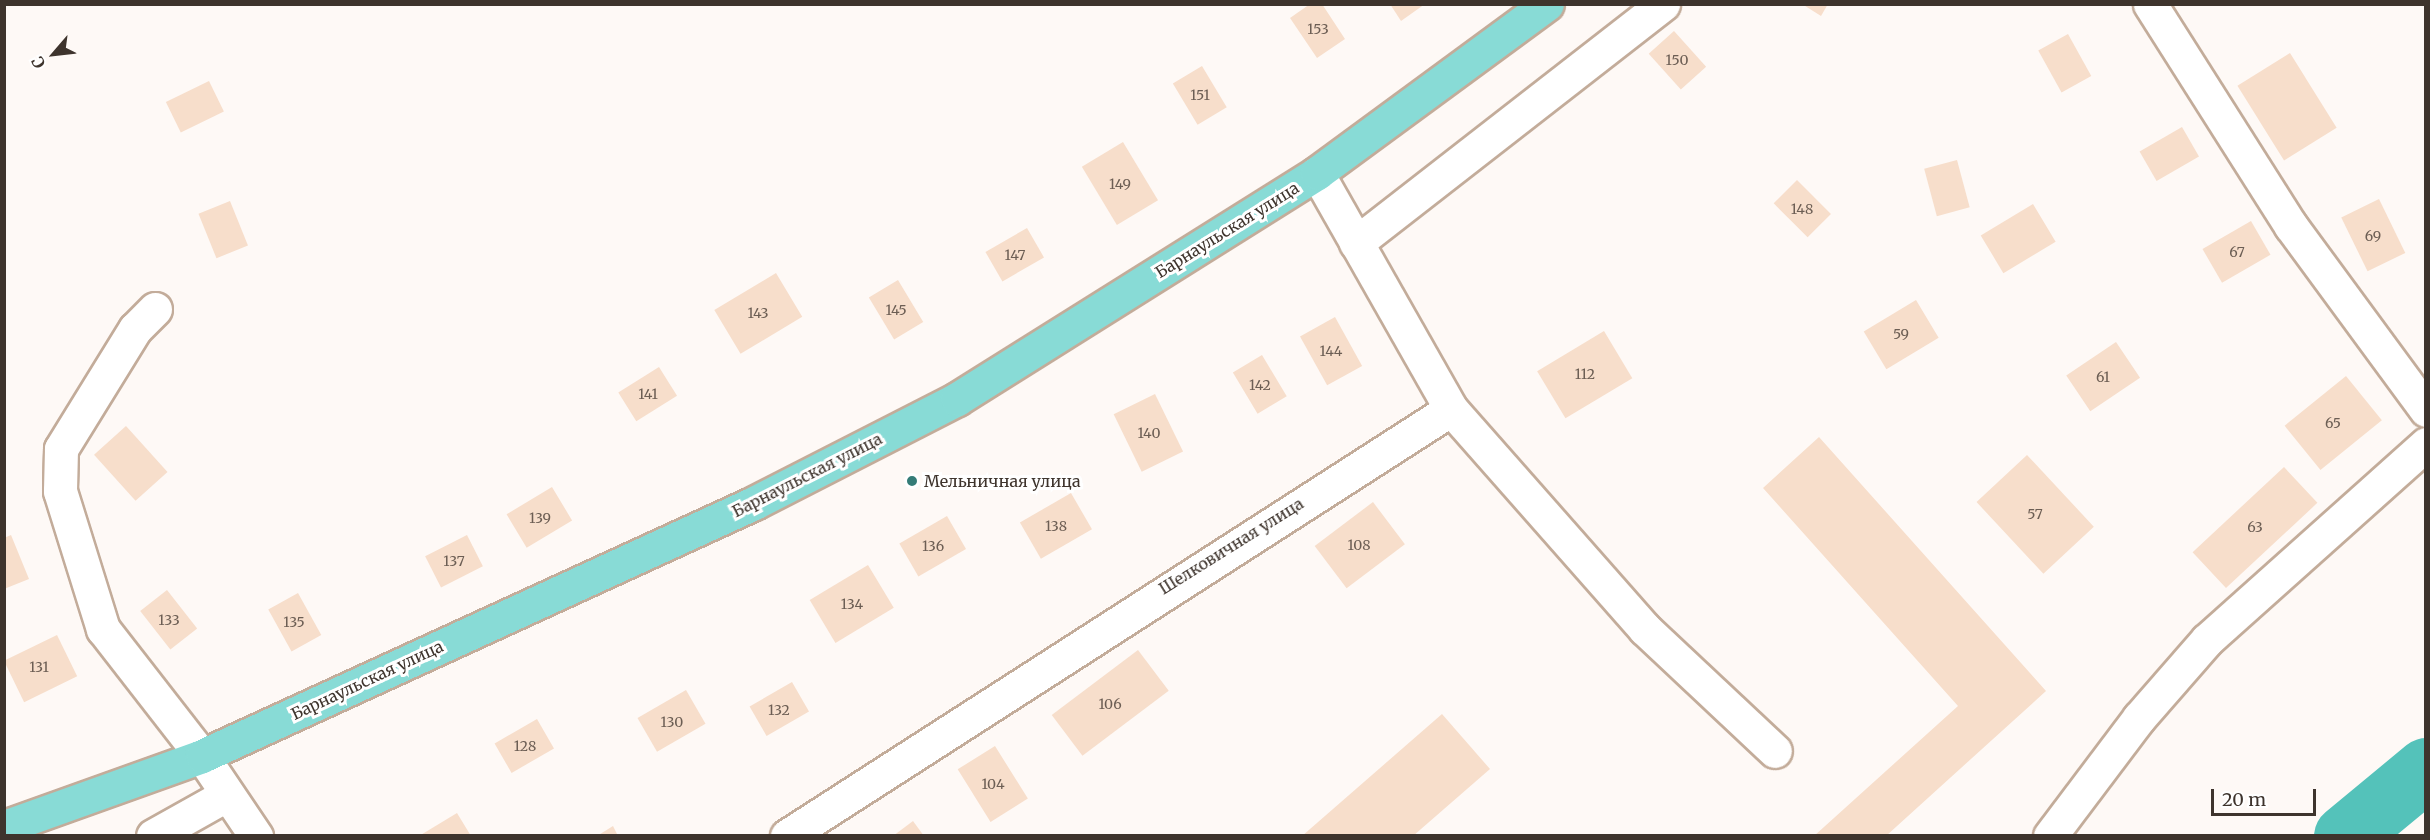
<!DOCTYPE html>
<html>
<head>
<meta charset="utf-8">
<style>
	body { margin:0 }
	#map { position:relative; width:2430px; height:840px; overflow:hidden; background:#fef9f6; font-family:Merriweather,serif }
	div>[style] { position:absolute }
	.river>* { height:63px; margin:-31.5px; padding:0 31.5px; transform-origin:31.5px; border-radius:31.5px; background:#54c2ba }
	.building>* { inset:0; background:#f7decb; transform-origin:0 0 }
	.roads { filter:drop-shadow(2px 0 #c3ac9a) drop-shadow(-2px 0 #c3ac9a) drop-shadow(0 2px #c3ac9a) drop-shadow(0 -2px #c3ac9a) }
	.minor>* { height:33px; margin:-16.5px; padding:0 16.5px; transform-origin:16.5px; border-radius:16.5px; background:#fff }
	.major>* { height:33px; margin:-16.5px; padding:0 16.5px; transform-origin:16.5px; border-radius:16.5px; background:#88dbd6 }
	.dots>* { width:16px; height:16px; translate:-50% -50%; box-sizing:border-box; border:3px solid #fff; border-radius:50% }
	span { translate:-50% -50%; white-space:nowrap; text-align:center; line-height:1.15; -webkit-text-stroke:6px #fff; paint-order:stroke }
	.number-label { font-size:14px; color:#6c5e54 }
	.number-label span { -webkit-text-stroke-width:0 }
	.street-label { font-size:16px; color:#3e342d }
	.poi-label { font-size:16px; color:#3e342d }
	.left { translate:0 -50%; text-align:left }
	.frame { position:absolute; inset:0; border:6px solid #3e342d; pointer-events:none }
	.north { position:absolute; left:24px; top:24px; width:60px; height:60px; -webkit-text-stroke:4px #fff; paint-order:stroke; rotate:242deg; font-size:16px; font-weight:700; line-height:24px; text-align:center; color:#3e342d }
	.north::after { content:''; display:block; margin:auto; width:21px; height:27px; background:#3e342d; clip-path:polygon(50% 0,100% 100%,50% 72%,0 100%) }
	.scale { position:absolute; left:2211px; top:789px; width:105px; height:27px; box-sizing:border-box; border:3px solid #3e342d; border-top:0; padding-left:8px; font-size:18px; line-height:21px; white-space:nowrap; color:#3e342d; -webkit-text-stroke:4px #fff; paint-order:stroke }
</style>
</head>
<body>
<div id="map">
	<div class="river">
		<div style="left:2345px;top:836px;width:105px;rotate:-39.6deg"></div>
	</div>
	<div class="building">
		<div style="clip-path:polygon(1310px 4px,1322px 4px,1345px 39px,1317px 58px,1290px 18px)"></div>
		<div style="clip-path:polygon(1390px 4px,1425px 4px,1401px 21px)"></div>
		<div style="clip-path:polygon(1802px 4px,1828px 4px,1821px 16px)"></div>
		<div style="left:1674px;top:31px;width:48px;height:34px;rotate:48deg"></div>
		<div style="left:2068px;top:34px;width:48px;height:34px;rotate:61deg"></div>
		<div style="left:2290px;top:53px;width:88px;height:62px;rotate:58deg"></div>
		<div style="left:1202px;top:66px;width:48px;height:34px;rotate:59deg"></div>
		<div style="left:209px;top:81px;width:34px;height:48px;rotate:64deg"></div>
		<div style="left:2182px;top:127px;width:34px;height:49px;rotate:60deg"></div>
		<div style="left:1123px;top:142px;width:68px;height:48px;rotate:59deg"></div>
		<div style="left:1957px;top:160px;width:49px;height:34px;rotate:75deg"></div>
		<div style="left:1797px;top:180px;width:48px;height:33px;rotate:45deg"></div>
		<div style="left:2379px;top:199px;width:60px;height:42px;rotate:64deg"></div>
		<div style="left:230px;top:201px;width:48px;height:34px;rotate:68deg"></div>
		<div style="left:2033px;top:204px;width:44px;height:61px;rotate:59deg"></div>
		<div style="left:2251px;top:221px;width:39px;height:56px;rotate:60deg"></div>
		<div style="left:1027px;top:228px;width:34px;height:48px;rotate:60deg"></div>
		<div style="left:776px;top:273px;width:51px;height:72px;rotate:59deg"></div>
		<div style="left:898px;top:280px;width:49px;height:34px;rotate:59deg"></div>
		<div style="left:1916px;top:300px;width:44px;height:61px;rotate:59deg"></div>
		<div style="left:1335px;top:317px;width:56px;height:40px;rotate:61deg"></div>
		<div style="left:1604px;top:331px;width:55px;height:78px;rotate:59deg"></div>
		<div style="left:2116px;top:342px;width:43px;height:60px;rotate:56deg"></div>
		<div style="left:1262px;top:355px;width:48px;height:34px;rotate:59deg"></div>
		<div style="left:659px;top:367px;width:34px;height:48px;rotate:58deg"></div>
		<div style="left:2346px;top:376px;width:57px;height:79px;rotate:51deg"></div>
		<div style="left:1155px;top:394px;width:64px;height:46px;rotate:64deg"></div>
		<div style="left:126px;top:426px;width:62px;height:43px;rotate:48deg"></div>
		<div style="clip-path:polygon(1819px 437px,2046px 691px,1886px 836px,1814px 836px,1958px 706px,1763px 488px)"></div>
		<div style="left:2027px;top:455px;width:98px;height:69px;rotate:47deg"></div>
		<div style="left:2284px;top:467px;width:49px;height:125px;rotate:47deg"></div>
		<div style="left:552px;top:487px;width:39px;height:53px;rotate:59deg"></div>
		<div style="left:1071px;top:493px;width:42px;height:59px;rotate:60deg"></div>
		<div style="left:1373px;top:502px;width:53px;height:73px;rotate:53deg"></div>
		<div style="left:947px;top:516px;width:38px;height:55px;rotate:60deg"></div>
		<div style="clip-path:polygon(11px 535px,29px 579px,4px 589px,4px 538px)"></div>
		<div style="left:467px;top:535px;width:35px;height:47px;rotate:63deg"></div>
		<div style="left:868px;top:565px;width:50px;height:68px;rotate:59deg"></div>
		<div style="left:167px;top:590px;width:49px;height:34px;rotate:52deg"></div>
		<div style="left:298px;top:593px;width:48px;height:34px;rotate:61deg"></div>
		<div style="left:57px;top:635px;width:46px;height:59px;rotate:64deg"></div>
		<div style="left:1138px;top:650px;width:51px;height:108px;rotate:53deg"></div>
		<div style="left:792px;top:682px;width:34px;height:49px;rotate:60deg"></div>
		<div style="left:686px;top:690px;width:39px;height:56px;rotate:60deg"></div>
		<div style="clip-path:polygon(1442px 714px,1490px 769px,1413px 836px,1302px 836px)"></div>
		<div style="left:537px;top:719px;width:34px;height:49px;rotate:60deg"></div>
		<div style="left:995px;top:746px;width:62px;height:44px;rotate:58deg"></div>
		<div style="clip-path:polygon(457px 813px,471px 836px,419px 836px)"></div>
		<div style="clip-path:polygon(913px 821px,924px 836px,893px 836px)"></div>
		<div style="clip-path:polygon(613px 826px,618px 836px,597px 836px)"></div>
	</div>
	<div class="roads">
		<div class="minor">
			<div style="left:2150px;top:4px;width:263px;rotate:57.6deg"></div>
			<div style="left:2291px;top:226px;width:228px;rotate:53.7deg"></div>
			<div style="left:1356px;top:243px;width:389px;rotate:-37.9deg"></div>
			<div style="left:155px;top:309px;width:28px;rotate:135deg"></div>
			<div style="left:135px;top:329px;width:141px;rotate:121.7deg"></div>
			<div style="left:61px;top:449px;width:42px;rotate:91.4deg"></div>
			<div style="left:60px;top:491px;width:145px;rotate:72.7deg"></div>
			<div style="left:103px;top:629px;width:161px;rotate:52.1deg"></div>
			<div style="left:202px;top:756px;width:97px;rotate:56deg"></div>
			<div style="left:1451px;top:409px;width:293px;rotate:48.6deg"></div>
			<div style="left:1645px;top:629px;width:178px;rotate:43.2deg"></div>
			<div style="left:153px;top:836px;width:84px;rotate:-29.3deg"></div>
			<div style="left:787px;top:836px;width:789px;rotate:-32.74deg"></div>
			<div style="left:1451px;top:409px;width:271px;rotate:-119.6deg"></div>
			<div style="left:2050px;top:836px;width:148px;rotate:-53deg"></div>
			<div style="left:2139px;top:718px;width:103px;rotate:-48.9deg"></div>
			<div style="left:2207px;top:640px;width:294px;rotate:-41.8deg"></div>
		</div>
		<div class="major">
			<div style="left:4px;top:827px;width:210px;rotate:-19.7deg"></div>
			<div style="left:202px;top:756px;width:607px;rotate:-24.62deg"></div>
			<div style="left:754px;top:503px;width:228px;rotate:-27.1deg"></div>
			<div style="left:957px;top:399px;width:425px;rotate:-32.1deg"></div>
			<div style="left:1317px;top:173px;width:285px;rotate:-36.3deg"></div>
		</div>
	</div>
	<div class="dots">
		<div style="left:912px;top:481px;background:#347c77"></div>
	</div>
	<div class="number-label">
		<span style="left:1318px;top:29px">153</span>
		<span style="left:1677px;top:60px">150</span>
		<span style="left:1200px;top:95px">151</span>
		<span style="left:1120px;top:184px">149</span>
		<span style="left:1802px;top:209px">148</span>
		<span style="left:2373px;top:236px">69</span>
		<span style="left:2237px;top:252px">67</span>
		<span style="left:1015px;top:255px">147</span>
		<span style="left:896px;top:310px">145</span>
		<span style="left:758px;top:313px">143</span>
		<span style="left:1901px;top:334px">59</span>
		<span style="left:1331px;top:351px">144</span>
		<span style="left:1585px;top:374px">112</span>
		<span style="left:2103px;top:377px">61</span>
		<span style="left:1260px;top:385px">142</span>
		<span style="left:648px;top:394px">141</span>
		<span style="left:2333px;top:423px">65</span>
		<span style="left:1149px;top:433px">140</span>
		<span style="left:2035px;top:514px">57</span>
		<span style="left:540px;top:518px">139</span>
		<span style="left:1056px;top:526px">138</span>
		<span style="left:2255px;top:527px">63</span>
		<span style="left:1359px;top:545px">108</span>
		<span style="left:933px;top:546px">136</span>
		<span style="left:454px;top:561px">137</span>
		<span style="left:852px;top:604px">134</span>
		<span style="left:169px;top:620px">133</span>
		<span style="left:294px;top:622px">135</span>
		<span style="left:39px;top:667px">131</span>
		<span style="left:1110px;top:704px">106</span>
		<span style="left:779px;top:710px">132</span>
		<span style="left:672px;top:722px">130</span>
		<span style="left:525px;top:746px">128</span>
		<span style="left:993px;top:784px">104</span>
	</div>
	<div class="street-label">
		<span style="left:1227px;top:230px;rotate:-32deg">Барнаульская улица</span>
		<span style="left:807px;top:475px;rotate:-27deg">Барнаульская улица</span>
		<span style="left:1231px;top:546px;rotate:-32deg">Шелковичная улица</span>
		<span style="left:367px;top:680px;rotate:-25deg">Барнаульская улица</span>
	</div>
	<div class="poi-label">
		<span class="left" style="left:924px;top:481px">Мельничная улица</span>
	</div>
	<div class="frame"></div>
	<div class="north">С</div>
	<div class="scale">20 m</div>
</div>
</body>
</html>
